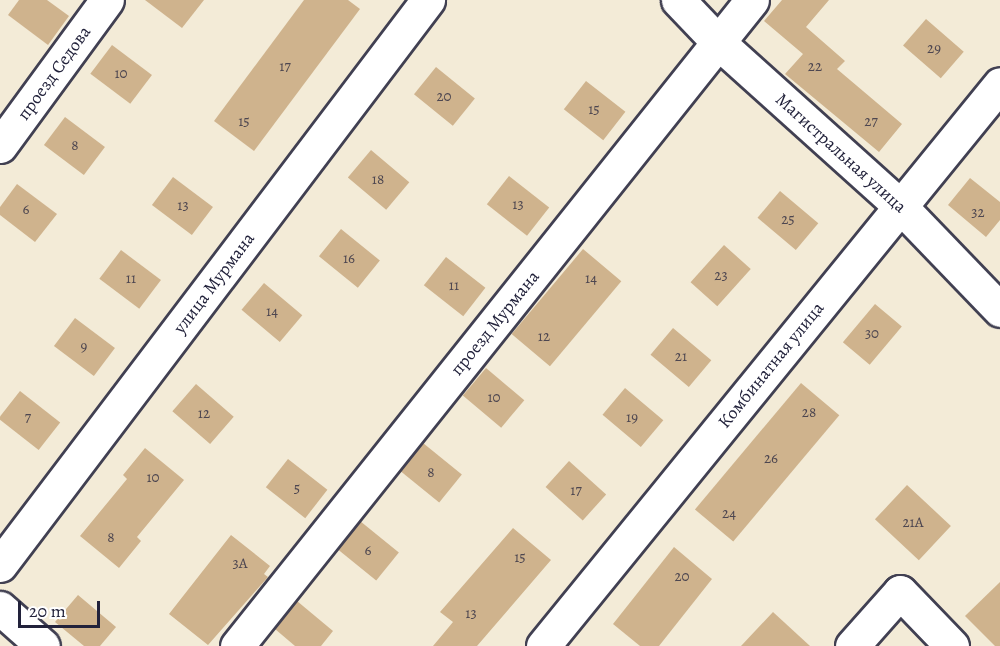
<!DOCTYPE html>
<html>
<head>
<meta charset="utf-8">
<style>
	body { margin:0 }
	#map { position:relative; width:1000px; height:646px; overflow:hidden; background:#f3ebd7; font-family:Alegreya,serif }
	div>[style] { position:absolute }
	.building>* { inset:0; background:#cfb38d; transform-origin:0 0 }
	.roads { filter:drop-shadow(2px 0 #414052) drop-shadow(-2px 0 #414052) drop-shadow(0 2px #414052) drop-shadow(0 -2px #414052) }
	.minor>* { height:33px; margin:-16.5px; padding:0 16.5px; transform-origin:16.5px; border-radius:16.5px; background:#fff }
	span { translate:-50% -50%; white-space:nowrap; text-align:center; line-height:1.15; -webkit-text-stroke:4.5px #fff; paint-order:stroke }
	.number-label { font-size:15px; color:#4d4650 }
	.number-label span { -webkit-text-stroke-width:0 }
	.street-label { font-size:18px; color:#22223b }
	.scale { position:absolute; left:18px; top:601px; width:82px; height:27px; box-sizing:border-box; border:3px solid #22223b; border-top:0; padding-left:8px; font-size:18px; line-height:21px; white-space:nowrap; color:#22223b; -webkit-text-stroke:4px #fff; paint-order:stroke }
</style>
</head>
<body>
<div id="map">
	<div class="building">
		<div style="clip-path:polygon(19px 0,47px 0,69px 16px,48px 45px,8px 15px)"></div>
		<div style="clip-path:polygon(145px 0,204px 0,182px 28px)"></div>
		<div style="clip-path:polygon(304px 0,348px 0,360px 9px,254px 151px,214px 121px)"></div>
		<div style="clip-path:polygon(782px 0,829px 0,806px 27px,845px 61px,837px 69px,902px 124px,879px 152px,785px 74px,803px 54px,764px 21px)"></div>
		<div style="left:926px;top:19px;width:50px;height:35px;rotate:41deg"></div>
		<div style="left:112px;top:45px;width:50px;height:36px;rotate:37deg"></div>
		<div style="left:436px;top:67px;width:50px;height:35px;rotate:39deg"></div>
		<div style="left:586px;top:81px;width:50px;height:36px;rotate:38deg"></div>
		<div style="left:65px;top:117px;width:50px;height:35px;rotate:37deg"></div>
		<div style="left:371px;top:150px;width:50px;height:36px;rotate:40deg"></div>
		<div style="left:509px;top:176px;width:51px;height:36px;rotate:38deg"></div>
		<div style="left:173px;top:177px;width:50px;height:35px;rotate:37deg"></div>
		<div style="clip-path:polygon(970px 178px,1000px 202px,1000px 220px,986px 237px,948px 205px)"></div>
		<div style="clip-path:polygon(17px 184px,57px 214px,35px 242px,0 215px,0 207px)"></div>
		<div style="left:780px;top:191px;width:50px;height:35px;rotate:40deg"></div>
		<div style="left:341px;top:229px;width:50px;height:35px;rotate:39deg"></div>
		<div style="left:724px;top:245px;width:36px;height:50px;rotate:42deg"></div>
		<div style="left:583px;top:249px;width:50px;height:111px;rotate:40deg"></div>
		<div style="left:121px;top:250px;width:50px;height:36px;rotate:37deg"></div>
		<div style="left:446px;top:257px;width:50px;height:36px;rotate:38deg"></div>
		<div style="left:264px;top:283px;width:50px;height:35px;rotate:40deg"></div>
		<div style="left:875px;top:304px;width:35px;height:50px;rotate:40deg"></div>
		<div style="left:75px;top:318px;width:50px;height:35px;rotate:37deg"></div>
		<div style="left:673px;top:328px;width:50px;height:35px;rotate:40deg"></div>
		<div style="left:486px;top:368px;width:50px;height:36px;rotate:40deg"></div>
		<div style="left:801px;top:383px;width:50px;height:165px;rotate:40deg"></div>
		<div style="left:196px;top:384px;width:50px;height:36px;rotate:41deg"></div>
		<div style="left:625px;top:388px;width:50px;height:35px;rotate:40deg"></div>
		<div style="left:20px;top:391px;width:51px;height:35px;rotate:38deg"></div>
		<div style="left:423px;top:443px;width:50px;height:36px;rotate:39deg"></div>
		<div style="clip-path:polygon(145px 448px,184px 480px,137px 537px,141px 541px,119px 568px,80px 536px,127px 479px,123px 475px)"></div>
		<div style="left:288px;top:459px;width:50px;height:36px;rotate:38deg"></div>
		<div style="left:569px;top:461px;width:50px;height:35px;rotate:42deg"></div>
		<div style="left:907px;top:485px;width:60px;height:47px;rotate:43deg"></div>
		<div style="left:360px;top:521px;width:50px;height:36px;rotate:39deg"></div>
		<div style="clip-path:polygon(513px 528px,551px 560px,477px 646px,433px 646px,453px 622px,440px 612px)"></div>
		<div style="clip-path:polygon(231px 535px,270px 566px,264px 574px,268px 577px,208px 645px,169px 614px)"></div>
		<div style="clip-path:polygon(674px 547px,712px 579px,659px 646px,640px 646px,613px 624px)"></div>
		<div style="clip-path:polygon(1000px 582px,1000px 646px,995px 646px,965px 616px)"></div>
		<div style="clip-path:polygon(78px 595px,116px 627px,100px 646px,84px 646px,55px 622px)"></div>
		<div style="clip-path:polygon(297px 601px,333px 631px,321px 646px,295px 646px,275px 629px)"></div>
		<div style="clip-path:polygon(773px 612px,810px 646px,741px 646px)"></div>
	</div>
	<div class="roads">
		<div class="minor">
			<div style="left:678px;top:0;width:59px;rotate:46.4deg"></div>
			<div style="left:719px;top:43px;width:244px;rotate:42deg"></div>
			<div style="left:900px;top:206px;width:144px;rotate:46.1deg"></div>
			<div style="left:0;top:146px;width:181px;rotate:-53.8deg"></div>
			<div style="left:0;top:565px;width:709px;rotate:-52.86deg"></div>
			<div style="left:0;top:608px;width:57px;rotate:41.5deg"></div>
			<div style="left:237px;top:646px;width:826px;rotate:-51.44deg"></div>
			<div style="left:543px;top:646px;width:724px;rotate:-50.88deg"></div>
			<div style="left:852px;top:646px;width:72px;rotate:-48.4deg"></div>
			<div style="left:900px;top:592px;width:75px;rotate:46.1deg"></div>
		</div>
	</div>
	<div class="number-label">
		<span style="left:934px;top:49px">29</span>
		<span style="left:285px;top:67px">17</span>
		<span style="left:815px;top:67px">22</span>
		<span style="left:121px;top:74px">10</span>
		<span style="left:444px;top:97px">20</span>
		<span style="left:594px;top:110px">15</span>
		<span style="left:244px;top:122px">15</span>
		<span style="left:871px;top:122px">27</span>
		<span style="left:75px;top:146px">8</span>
		<span style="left:378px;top:180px">18</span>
		<span style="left:518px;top:205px">13</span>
		<span style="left:183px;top:206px">13</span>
		<span style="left:26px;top:210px">6</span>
		<span style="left:978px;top:213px">32</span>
		<span style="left:788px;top:220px">25</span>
		<span style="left:349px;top:259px">16</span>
		<span style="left:721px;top:276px">23</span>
		<span style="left:131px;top:279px">11</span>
		<span style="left:591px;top:279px">14</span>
		<span style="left:454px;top:286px">11</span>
		<span style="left:272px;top:312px">14</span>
		<span style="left:872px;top:334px">30</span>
		<span style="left:544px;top:337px">12</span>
		<span style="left:84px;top:347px">9</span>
		<span style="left:681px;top:357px">21</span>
		<span style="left:494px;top:398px">10</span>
		<span style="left:809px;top:413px">28</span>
		<span style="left:204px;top:414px">12</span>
		<span style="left:28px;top:418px">7</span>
		<span style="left:632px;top:418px">19</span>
		<span style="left:771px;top:459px">26</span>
		<span style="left:431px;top:473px">8</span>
		<span style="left:153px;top:478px">10</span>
		<span style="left:297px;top:489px">5</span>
		<span style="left:576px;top:491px">17</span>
		<span style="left:729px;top:514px">24</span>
		<span style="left:913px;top:523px">21А</span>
		<span style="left:111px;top:538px">8</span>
		<span style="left:368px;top:551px">6</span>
		<span style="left:520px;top:558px">15</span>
		<span style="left:240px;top:564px">3А</span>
		<span style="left:682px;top:577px">20</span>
		<span style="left:471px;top:614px">13</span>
	</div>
	<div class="street-label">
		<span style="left:54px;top:73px;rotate:-54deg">проезд Седова</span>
		<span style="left:841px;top:153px;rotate:42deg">Магистральная улица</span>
		<span style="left:214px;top:283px;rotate:-53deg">улица Мурмана</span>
		<span style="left:495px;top:323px;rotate:-51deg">проезд Мурмана</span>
		<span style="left:771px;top:365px;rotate:-51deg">Комбинатная улица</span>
	</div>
	<div class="scale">20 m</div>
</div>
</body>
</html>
